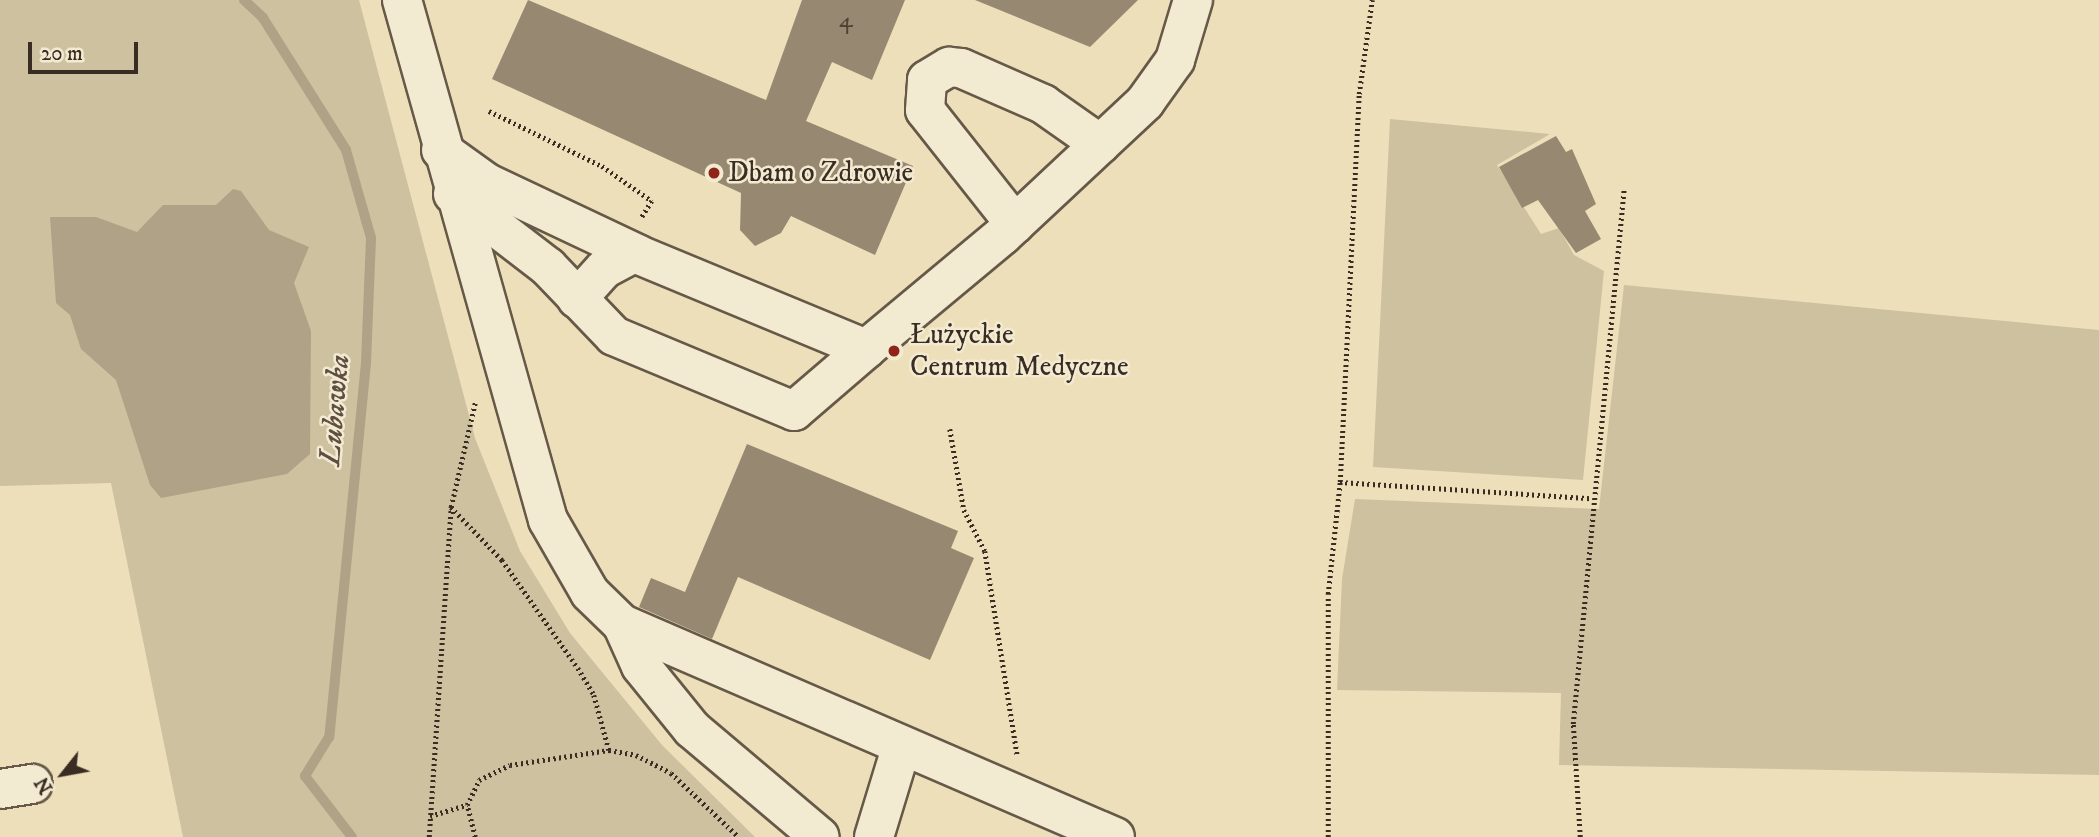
<!DOCTYPE html>
<html>
<head>
<meta charset="utf-8">
<style>
	body { margin:0 }
	#map { position:relative; width:2099px; height:837px; overflow:hidden; background:#eddfb9; font-family:"IM FELL DW Pica",serif }
	div>[style] { position:absolute }
	.green>* { inset:0; background:#cec1a0 }
	.water>* { inset:0; background:#b0a286 }
	.stream>* { height:10px; margin:-5px; padding:0 5px; transform-origin:5px; border-radius:5px; background:#b0a286 }
	.building>* { inset:0; background:#978971 }
	.path>* { height:4.5px; margin-top:-2.25px; transform-origin:0; background:repeating-linear-gradient(90deg,#392c23 0 2px,transparent 0 5.5px) }
	.roads { filter:drop-shadow(2px 0 #665948) drop-shadow(-2px 0 #665948) drop-shadow(0 2px #665948) drop-shadow(0 -2px #665948) }
	.minor>* { height:38px; margin:-19px; padding:0 19px; transform-origin:19px; border-radius:19px; background:#f3ead2 }
	.dots>* { width:19px; height:19px; translate:-50% -50%; box-sizing:border-box; border:4px solid #f3ead2; border-radius:50% }
	span { translate:-50% -50%; white-space:nowrap; text-align:center; line-height:1.15; -webkit-text-stroke:5px #f3ead2; paint-order:stroke }
	.number-label { font-size:24px; color:#504336 }
	.number-label span { -webkit-text-stroke-width:0 }
	.poi-label { font-size:28px; color:#392c23 }
	.left { translate:0 -50%; text-align:left }
	.water-label { font-size:30px; color:#5d4f41; font-style:italic }
	.north { position:absolute; left:28px; top:739px; width:70px; height:70px; -webkit-text-stroke:5px #f3ead2; paint-order:stroke; rotate:239deg; font-size:19px; font-weight:700; line-height:28px; text-align:center; color:#392c23 }
	.north::after { content:''; display:block; margin:auto; width:24px; height:32px; background:#392c23; clip-path:polygon(50% 0,100% 100%,50% 72%,0 100%) }
	.scale { position:absolute; left:28px; top:42px; width:110px; height:32px; box-sizing:border-box; border:4px solid #392c23; border-top:0; padding-left:9px; font-size:21px; line-height:24px; white-space:nowrap; color:#392c23; -webkit-text-stroke:5px #f3ead2; paint-order:stroke }
</style>
</head>
<body>
<div id="map">
	<div class="green">
		<div style="clip-path:polygon(0 0,359px 0,475px 438px,520px 551px,570px 633px,662px 745px,755px 837px,183px 837px,111px 483px,0 486px)"></div>
		<div style="clip-path:polygon(1390px 119px,1550px 134px,1497px 165px,1541px 234px,1559px 228px,1574px 255px,1604px 271px,1583px 480px,1373px 467px)"></div>
		<div style="clip-path:polygon(1624px 285px,2099px 330px,2099px 775px,1559px 765px,1561px 693px,1337px 690px,1342px 579px,1355px 499px,1599px 509px)"></div>
	</div>
	<div class="water">
		<div style="clip-path:polygon(233px 189px,241px 191px,269px 230px,309px 247px,294px 283px,311px 331px,310px 454px,287px 474px,161px 498px,150px 485px,116px 380px,81px 349px,70px 315px,56px 303px,50px 217px,96px 217px,137px 232px,163px 205px,216px 205px)"></div>
	</div>
	<div class="stream">
		<div style="left:244px;top:0;width:26px;rotate:43deg"></div>
		<div style="left:263px;top:18px;width:156px;rotate:57.8deg"></div>
		<div style="left:346px;top:150px;width:91px;rotate:74.1deg"></div>
		<div style="left:371px;top:238px;width:125px;rotate:92.3deg"></div>
		<div style="left:366px;top:363px;width:376px;rotate:95.6deg"></div>
		<div style="left:329px;top:737px;width:46px;rotate:121.6deg"></div>
		<div style="left:305px;top:776px;width:77px;rotate:52.4deg"></div>
	</div>
	<div class="building">
		<div style="clip-path:polygon(528px 0,766px 100px,802px 0,905px 0,872px 80px,832px 62px,806px 121px,913px 166px,875px 255px,791px 216px,781px 233px,755px 246px,740px 230px,741px 193px,492px 79px)"></div>
		<div style="clip-path:polygon(975px 0,1138px 0,1090px 47px)"></div>
		<div style="clip-path:polygon(1556px 136px,1566px 152px,1572px 149px,1596px 204px,1585px 211px,1601px 239px,1576px 253px,1538px 200px,1522px 208px,1499px 167px)"></div>
		<div style="clip-path:polygon(747px 444px,958px 531px,951px 548px,974px 558px,930px 660px,738px 577px,712px 639px,639px 607px,651px 578px,685px 592px)"></div>
	</div>
	<div class="path">
		<div style="left:489px;top:111px;width:126px;rotate:26deg"></div>
		<div style="left:602px;top:166px;width:61px;rotate:35deg"></div>
		<div style="left:652px;top:201px;width:19px;rotate:122deg"></div>
		<div style="left:950px;top:429px;width:82px;rotate:80.2deg"></div>
		<div style="left:964px;top:510px;width:46px;rotate:62.9deg"></div>
		<div style="left:985px;top:551px;width:206px;rotate:81deg"></div>
		<div style="left:1340px;top:482px;width:251px;rotate:3.7deg"></div>
		<div style="left:451px;top:507px;width:74px;rotate:46.1deg"></div>
		<div style="left:502px;top:560px;width:132px;rotate:54.9deg"></div>
		<div style="left:578px;top:668px;width:31px;rotate:59deg"></div>
		<div style="left:594px;top:695px;width:57px;rotate:74.7deg"></div>
		<div style="left:430px;top:816px;width:39px;rotate:-17deg"></div>
		<div style="left:429px;top:837px;width:331px;rotate:-86.2deg"></div>
		<div style="left:451px;top:507px;width:107px;rotate:-77deg"></div>
		<div style="left:475px;top:837px;width:33px;rotate:-104deg"></div>
		<div style="left:467px;top:805px;width:28px;rotate:-64deg"></div>
		<div style="left:479px;top:780px;width:34px;rotate:-26deg"></div>
		<div style="left:510px;top:765px;width:100px;rotate:-8.6deg"></div>
		<div style="left:609px;top:750px;width:27px;rotate:10deg"></div>
		<div style="left:636px;top:755px;width:39px;rotate:27deg"></div>
		<div style="left:671px;top:773px;width:93px;rotate:43.3deg"></div>
		<div style="left:1328px;top:837px;width:243px;rotate:-90deg"></div>
		<div style="left:1328px;top:594px;width:113px;rotate:-83.9deg"></div>
		<div style="left:1340px;top:482px;width:388px;rotate:-87.2deg"></div>
		<div style="left:1359px;top:94px;width:95px;rotate:-82.1deg"></div>
		<div style="left:1580px;top:837px;width:113px;rotate:-93.5deg"></div>
		<div style="left:1573px;top:724px;width:538px;rotate:-84.56deg"></div>
	</div>
	<div class="roads">
		<div class="minor">
			<div style="left:402px;top:0;width:540px;rotate:74.32deg"></div>
			<div style="left:548px;top:520px;width:84px;rotate:60.1deg"></div>
			<div style="left:590px;top:593px;width:45px;rotate:44.1deg"></div>
			<div style="left:622px;top:624px;width:537px;rotate:23.37deg"></div>
			<div style="left:441px;top:150px;width:57px;rotate:35.7deg"></div>
			<div style="left:487px;top:183px;width:168px;rotate:25.3deg"></div>
			<div style="left:639px;top:255px;width:246px;rotate:22.5deg"></div>
			<div style="left:866px;top:349px;width:178px;rotate:-39.8deg"></div>
			<div style="left:1003px;top:235px;width:195px;rotate:-43.1deg"></div>
			<div style="left:1145px;top:102px;width:52px;rotate:-54.5deg"></div>
			<div style="left:1175px;top:60px;width:63px;rotate:-73.3deg"></div>
			<div style="left:453px;top:194px;width:120px;rotate:37.5deg"></div>
			<div style="left:548px;top:267px;width:95px;rotate:46.3deg"></div>
			<div style="left:614px;top:336px;width:195px;rotate:22.6deg"></div>
			<div style="left:794px;top:411px;width:95px;rotate:-40.7deg"></div>
			<div style="left:1015px;top:224px;width:145px;rotate:-128.3deg"></div>
			<div style="left:925px;top:110px;width:30px;rotate:-86deg"></div>
			<div style="left:927px;top:80px;width:26px;rotate:-31deg"></div>
			<div style="left:949px;top:67px;width:12px;rotate:5deg"></div>
			<div style="left:961px;top:68px;width:90px;rotate:23.7deg"></div>
			<div style="left:1043px;top:104px;width:70px;rotate:35.1deg"></div>
			<div style="left:577px;top:299px;width:40px;rotate:-48deg"></div>
			<div style="left:604px;top:269px;width:34px;rotate:-28deg"></div>
			<div style="left:622px;top:624px;width:46px;rotate:65.7deg"></div>
			<div style="left:641px;top:666px;width:81px;rotate:51deg"></div>
			<div style="left:692px;top:729px;width:167px;rotate:40.2deg"></div>
			<div style="left:0;top:789px;width:33px;rotate:-9deg"></div>
			<div style="left:874px;top:837px;width:93px;rotate:-73.1deg"></div>
		</div>
	</div>
	<div class="dots">
		<div style="left:714px;top:173px;background:#8f2418"></div>
		<div style="left:894px;top:351px;background:#8f2418"></div>
	</div>
	<div class="number-label">
		<span style="left:846px;top:21px">4</span>
	</div>
	<div class="poi-label">
		<span class="left" style="left:728px;top:173px">Dbam o Zdrowie</span>
		<span class="left" style="left:910px;top:351px">Łużyckie<br>Centrum Medyczne</span>
	</div>
	<div class="water-label">
		<span style="left:336px;top:410px;rotate:-85deg">Lubawka</span>
	</div>
	<div class="north">N</div>
	<div class="scale">20 m</div>
</div>
</body>
</html>
